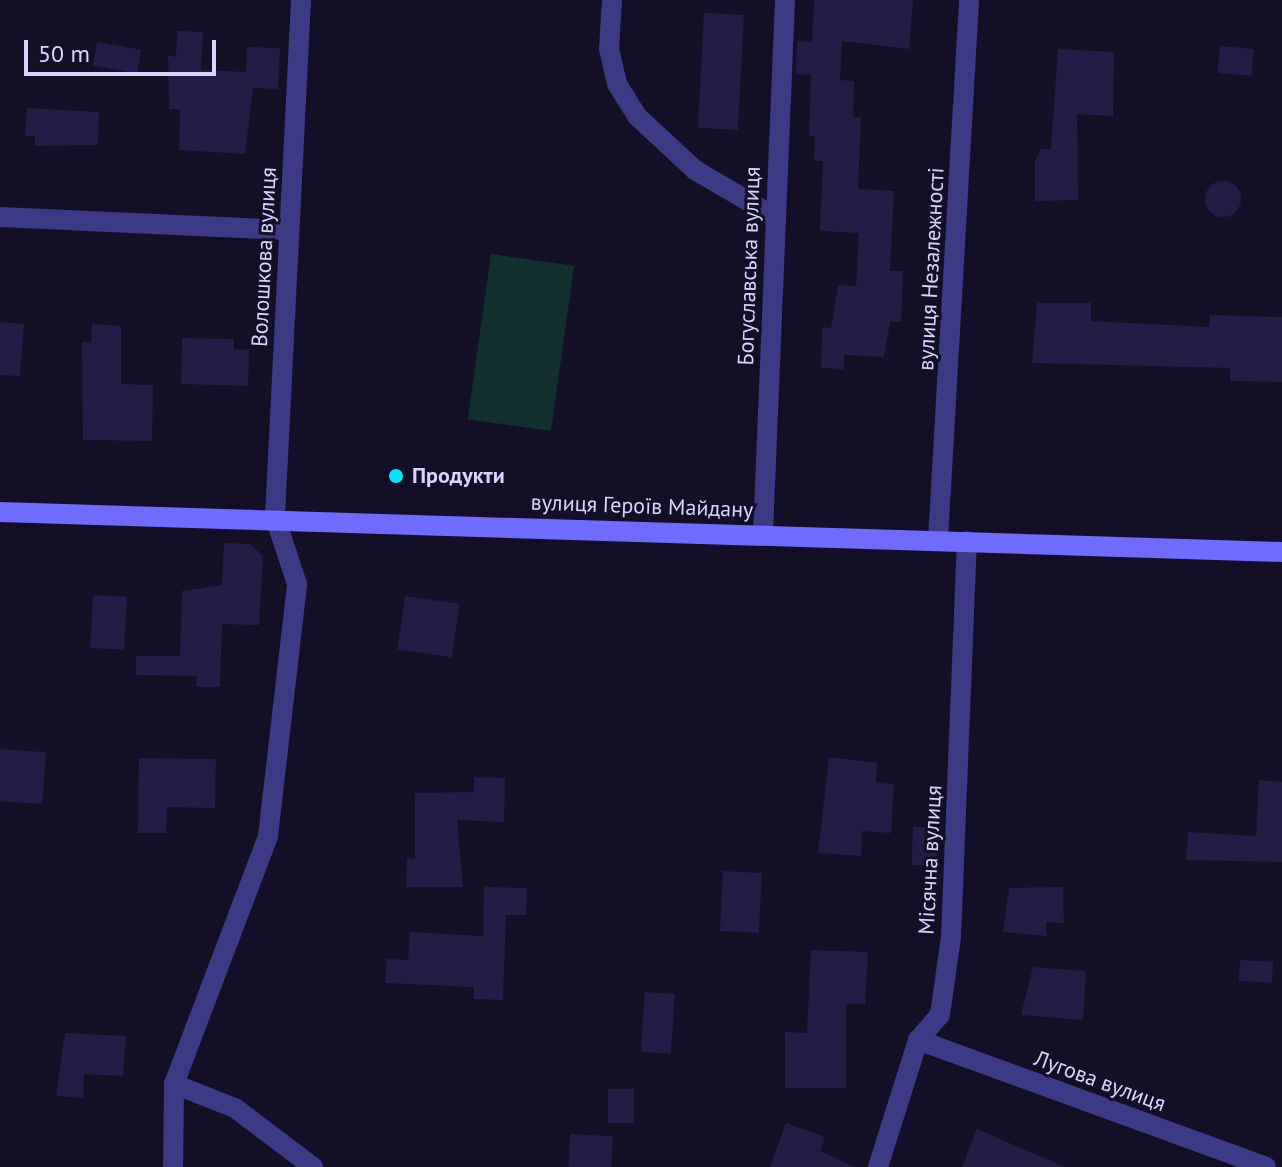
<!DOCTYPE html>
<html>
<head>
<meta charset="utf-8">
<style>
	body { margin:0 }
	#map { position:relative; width:1282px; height:1167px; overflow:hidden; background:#130f26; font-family:"PT Sans",sans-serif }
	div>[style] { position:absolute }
	.green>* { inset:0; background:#12302f; transform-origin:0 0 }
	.building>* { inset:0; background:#241b47; transform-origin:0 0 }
	.round { border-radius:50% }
	.street>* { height:20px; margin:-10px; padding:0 10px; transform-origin:10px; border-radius:10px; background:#3d3a85 }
	.secondary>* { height:20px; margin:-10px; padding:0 10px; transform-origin:10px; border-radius:10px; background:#6f6bff }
	.dots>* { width:22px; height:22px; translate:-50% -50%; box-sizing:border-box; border:4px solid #130f26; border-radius:50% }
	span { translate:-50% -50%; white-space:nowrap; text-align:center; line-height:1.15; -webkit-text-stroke:6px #130f26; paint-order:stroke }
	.street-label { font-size:22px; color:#d9d4ff }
	.poi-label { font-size:22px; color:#d9d4ff; font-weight:700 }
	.left { translate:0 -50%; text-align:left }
	.scale { position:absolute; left:24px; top:40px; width:192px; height:36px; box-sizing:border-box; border:4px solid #d9d4ff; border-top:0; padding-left:10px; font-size:24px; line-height:28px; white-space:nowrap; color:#d9d4ff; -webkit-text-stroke:6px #130f26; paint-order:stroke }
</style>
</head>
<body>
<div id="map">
	<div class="green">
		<div style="left:491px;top:254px;width:84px;height:167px;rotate:8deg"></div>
	</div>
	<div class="building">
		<div style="clip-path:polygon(814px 0,913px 0,909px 49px,842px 41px,840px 80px,854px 81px,853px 117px,861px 117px,858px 189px,894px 191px,890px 271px,903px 271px,901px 322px,890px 322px,884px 357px,844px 355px,844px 369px,821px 368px,822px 327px,831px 328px,838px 285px,856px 286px,859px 233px,820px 231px,823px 161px,814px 161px,815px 136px,809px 136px,811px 75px,796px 74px,797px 41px,812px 42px)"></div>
		<div style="left:704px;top:13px;width:40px;height:115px;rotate:3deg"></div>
		<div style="clip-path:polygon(177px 31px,203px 32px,201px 70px,246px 72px,247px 47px,280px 48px,278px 89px,253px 88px,245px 154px,179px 150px,180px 109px,169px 109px,168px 55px,176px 57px)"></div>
		<div style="left:97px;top:42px;width:45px;height:24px;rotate:10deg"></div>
		<div style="left:1220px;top:46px;width:34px;height:27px;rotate:5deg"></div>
		<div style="clip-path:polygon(1058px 49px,1114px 52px,1113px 116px,1077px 114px,1078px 200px,1035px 201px,1035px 161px,1041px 149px,1051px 149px)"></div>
		<div style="clip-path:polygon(27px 108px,99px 112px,98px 145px,35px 146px,35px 136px,25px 136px)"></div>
		<div class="round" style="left:1205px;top:181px;width:36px;height:36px"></div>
		<div style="clip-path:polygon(1037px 303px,1091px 303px,1091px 321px,1209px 327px,1210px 315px,1282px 317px,1282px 382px,1230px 381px,1230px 368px,1032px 363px)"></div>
		<div style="clip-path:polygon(0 322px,24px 324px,20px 376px,0 375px)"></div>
		<div style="clip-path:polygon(92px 324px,121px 326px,121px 384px,153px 385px,152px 441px,83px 440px,82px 342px,91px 343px)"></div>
		<div style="clip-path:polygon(182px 338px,234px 339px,234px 349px,249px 350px,248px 386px,181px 384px)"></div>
		<div style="clip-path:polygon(224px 543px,250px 544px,263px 556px,259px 625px,222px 624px,220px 687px,196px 687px,197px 676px,136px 675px,136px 656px,180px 656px,182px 591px,222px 585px)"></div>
		<div style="left:93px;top:595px;width:34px;height:53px;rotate:3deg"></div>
		<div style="left:405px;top:596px;width:55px;height:54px;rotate:8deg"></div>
		<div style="left:0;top:749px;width:46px;height:52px;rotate:4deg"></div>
		<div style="clip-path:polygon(829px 757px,877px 763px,876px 783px,894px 784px,891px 833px,862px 831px,861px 856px,818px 853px)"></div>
		<div style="clip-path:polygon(139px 758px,216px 759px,215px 808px,167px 807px,166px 833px,138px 833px)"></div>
		<div style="clip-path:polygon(474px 777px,505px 778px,504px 822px,457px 820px,463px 887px,406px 887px,407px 858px,415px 859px,415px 793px,474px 792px)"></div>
		<div style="clip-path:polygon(1259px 780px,1282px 782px,1282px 862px,1186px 860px,1188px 832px,1256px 836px)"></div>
		<div style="left:913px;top:827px;width:25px;height:38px;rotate:2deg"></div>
		<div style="left:723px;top:871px;width:39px;height:60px;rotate:3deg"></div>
		<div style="clip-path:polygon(484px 887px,527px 888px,526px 915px,506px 915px,503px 1000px,474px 999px,474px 987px,385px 983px,387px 959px,408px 960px,410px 932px,483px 936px)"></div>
		<div style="clip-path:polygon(1063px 887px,1064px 923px,1046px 922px,1047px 936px,1003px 932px,1009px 888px)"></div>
		<div style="clip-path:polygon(811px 950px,868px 952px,865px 1004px,846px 1004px,846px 1088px,785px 1088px,785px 1032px,807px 1033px)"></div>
		<div style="left:1240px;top:960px;width:33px;height:21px;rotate:3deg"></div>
		<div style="clip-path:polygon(1033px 967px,1086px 971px,1083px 1020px,1021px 1015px)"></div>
		<div style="left:645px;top:992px;width:30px;height:60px;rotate:4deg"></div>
		<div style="clip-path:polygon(65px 1033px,126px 1036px,123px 1076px,84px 1074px,83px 1098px,56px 1096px)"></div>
		<div style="left:608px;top:1089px;width:26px;height:34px"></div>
		<div style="clip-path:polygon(786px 1123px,825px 1137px,820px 1151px,855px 1167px,770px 1167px)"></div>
		<div style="clip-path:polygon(977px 1129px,1065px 1167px,962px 1167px)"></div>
		<div style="left:570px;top:1134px;width:43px;height:33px;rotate:3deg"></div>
	</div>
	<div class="street">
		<div style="left:612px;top:0;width:49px;rotate:93.5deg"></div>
		<div style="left:609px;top:49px;width:36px;rotate:77deg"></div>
		<div style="left:617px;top:84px;width:39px;rotate:58deg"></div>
		<div style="left:638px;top:117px;width:78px;rotate:42.9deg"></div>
		<div style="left:695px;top:170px;width:93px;rotate:30.4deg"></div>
		<div style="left:0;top:217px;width:289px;rotate:2.6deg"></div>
		<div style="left:763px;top:534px;width:534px;rotate:-87.64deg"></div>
		<div style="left:938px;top:540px;width:541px;rotate:-86.71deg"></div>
		<div style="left:918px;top:1040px;width:370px;rotate:20deg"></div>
		<div style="left:174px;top:1084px;width:66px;rotate:21.5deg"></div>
		<div style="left:235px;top:1108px;width:98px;rotate:37.1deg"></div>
		<div style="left:173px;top:1167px;width:83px;rotate:-89.3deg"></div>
		<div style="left:174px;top:1084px;width:265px;rotate:-69.2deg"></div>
		<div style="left:268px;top:836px;width:254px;rotate:-83.4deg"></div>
		<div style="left:297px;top:584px;width:71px;rotate:-108.2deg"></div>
		<div style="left:275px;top:517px;width:518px;rotate:-87.12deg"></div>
		<div style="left:878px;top:1167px;width:133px;rotate:-72.5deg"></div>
		<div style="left:918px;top:1040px;width:33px;rotate:-49deg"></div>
		<div style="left:940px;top:1015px;width:79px;rotate:-82deg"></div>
		<div style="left:951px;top:937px;width:396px;rotate:-87.7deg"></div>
	</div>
	<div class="secondary">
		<div style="left:0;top:512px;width:1283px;rotate:1.79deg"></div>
	</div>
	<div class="dots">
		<div style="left:396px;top:476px;background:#00e5ff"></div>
	</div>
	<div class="street-label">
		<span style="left:264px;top:257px;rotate:-87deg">Волошкова вулиця</span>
		<span style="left:749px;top:266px;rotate:-88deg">Богуславська вулиця</span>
		<span style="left:931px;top:269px;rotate:-87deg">вулиця Незалежності</span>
		<span style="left:642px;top:506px;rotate:2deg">вулиця Героїв Майдану</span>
		<span style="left:930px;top:860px;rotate:-87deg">Місячна вулиця</span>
		<span style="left:1100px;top:1081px;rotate:20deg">Лугова вулиця</span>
	</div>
	<div class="poi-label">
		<span class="left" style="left:412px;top:476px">Продукти</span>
	</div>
	<div class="scale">50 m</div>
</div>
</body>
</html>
